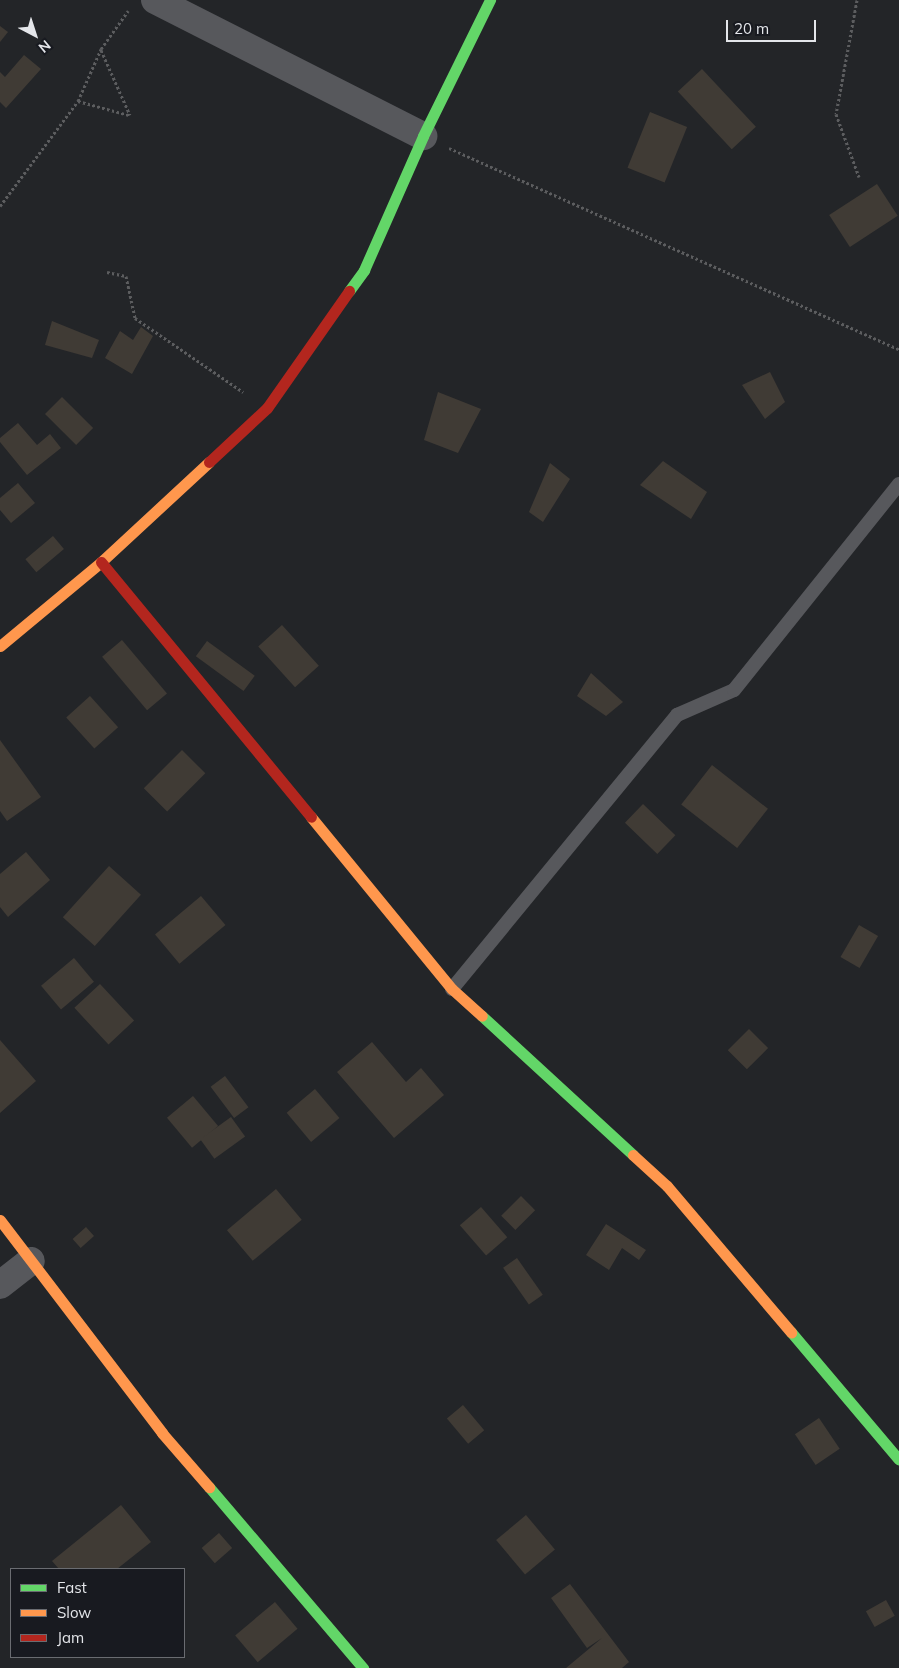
<!DOCTYPE html>
<html>
<head>
<meta charset="utf-8">
<style>
	body { margin:0 }
	#map { position:relative; width:899px; height:1668px; overflow:hidden; background:#232528; font-family:Mulish,sans-serif }
	div>[style] { position:absolute }
	.building>* { inset:0; background:#403b35; transform-origin:0 0 }
	.path>* { height:3px; margin-top:-1.5px; transform-origin:0; background:repeating-linear-gradient(90deg,#5c5d5f 0 2.5px,transparent 0 5px) }
	.lane>* { height:14px; margin:-7px; padding:0 7px; transform-origin:7px; border-radius:7px; background:#57585c }
	.street>* { height:28px; margin:-14px; padding:0 14px; transform-origin:14px; border-radius:14px; background:#57585c }
	.fast>* { height:11px; margin:-5.5px; padding:0 5.5px; transform-origin:5.5px; border-radius:5.5px; background:#63d668 }
	.slow>* { height:11px; margin:-5.5px; padding:0 5.5px; transform-origin:5.5px; border-radius:5.5px; background:#ff974d }
	.jam>* { height:11px; margin:-5.5px; padding:0 5.5px; transform-origin:5.5px; border-radius:5.5px; background:#b3261e }
	span { translate:-50% -50%; white-space:nowrap; text-align:center; line-height:1.15; -webkit-text-stroke:4.5px #181a20; paint-order:stroke }
	.legend { position:absolute; left:10px; top:1568px; width:175px; height:90px; box-sizing:border-box; background:#181a20; border:1px solid #6a6c71; margin:0; padding:6px 9px; list-style:none; font-size:15px; color:#e4e6ea }
	.legend li { display:flex; align-items:center; gap:10px; height:25px }
	.legend b { width:25px; border:1px solid #6a6c71 }
	.north { position:absolute; left:10px; top:10px; width:50px; height:50px; -webkit-text-stroke:4px #181a20; paint-order:stroke; rotate:140deg; font-size:14px; font-weight:700; line-height:20px; text-align:center; color:#e4e6ea }
	.north::after { content:''; display:block; margin:auto; width:18px; height:22px; background:#e4e6ea; clip-path:polygon(50% 0,100% 100%,50% 72%,0 100%) }
	.scale { position:absolute; left:726px; top:20px; width:90px; height:22px; box-sizing:border-box; border:2px solid #e4e6ea; border-top:0; padding-left:6px; font-size:15px; line-height:18px; white-space:nowrap; color:#e4e6ea; -webkit-text-stroke:4px #181a20; paint-order:stroke }
</style>
</head>
<body>
<div id="map">
	<div class="building">
		<div style="clip-path:polygon(0 26px,8px 32px,0 42px)"></div>
		<div style="clip-path:polygon(24px 55px,41px 69px,6px 108px,0 102px,0 72px,5px 77px)"></div>
		<div style="left:702px;top:69px;width:79px;height:33px;rotate:47deg"></div>
		<div style="left:650px;top:112px;width:40px;height:60px;rotate:22deg"></div>
		<div style="left:877px;top:184px;width:38px;height:57px;rotate:57deg"></div>
		<div style="clip-path:polygon(52px 321px,99px 340px,92px 358px,45px 345px)"></div>
		<div style="clip-path:polygon(141px 327px,153px 336px,132px 374px,105px 358px,120px 331px,133px 340px)"></div>
		<div style="clip-path:polygon(770px 372px,785px 402px,765px 419px,742px 385px)"></div>
		<div style="clip-path:polygon(438px 392px,481px 409px,458px 453px,424px 440px)"></div>
		<div style="left:62px;top:397px;width:44px;height:24px;rotate:45deg"></div>
		<div style="clip-path:polygon(18px 423px,37px 445px,50px 434px,61px 448px,27px 475px,0 442px,0 438px)"></div>
		<div style="clip-path:polygon(663px 461px,707px 492px,691px 519px,640px 485px)"></div>
		<div style="clip-path:polygon(550px 463px,570px 479px,543px 522px,529px 512px)"></div>
		<div style="clip-path:polygon(18px 483px,35px 503px,11px 523px,0 510px,0 498px)"></div>
		<div style="left:53px;top:536px;width:17px;height:36px;rotate:50deg"></div>
		<div style="left:282px;top:625px;width:55px;height:32px;rotate:48deg"></div>
		<div style="left:122px;top:640px;width:70px;height:26px;rotate:50deg"></div>
		<div style="left:207px;top:641px;width:59px;height:19px;rotate:36deg"></div>
		<div style="clip-path:polygon(591px 673px,623px 702px,606px 716px,577px 696px)"></div>
		<div style="left:90px;top:696px;width:42px;height:32px;rotate:48deg"></div>
		<div style="clip-path:polygon(0 740px,41px 797px,7px 821px,0 811px)"></div>
		<div style="left:182px;top:750px;width:33px;height:54px;rotate:45deg"></div>
		<div style="left:712px;top:765px;width:71px;height:50px;rotate:38deg"></div>
		<div style="left:643px;top:804px;width:45px;height:26px;rotate:44deg"></div>
		<div style="clip-path:polygon(26px 852px,50px 880px,8px 917px,0 907px,0 874px)"></div>
		<div style="left:109px;top:866px;width:43px;height:69px;rotate:42deg"></div>
		<div style="left:201px;top:896px;width:38px;height:60px;rotate:50deg"></div>
		<div style="left:859px;top:925px;width:22px;height:37px;rotate:30deg"></div>
		<div style="left:74px;top:958px;width:31px;height:43px;rotate:50deg"></div>
		<div style="left:100px;top:984px;width:50px;height:35px;rotate:47deg"></div>
		<div style="left:749px;top:1029px;width:27px;height:30px;rotate:45deg"></div>
		<div style="clip-path:polygon(0 1040px,36px 1081px,0 1113px)"></div>
		<div style="clip-path:polygon(372px 1042px,406px 1082px,421px 1068px,444px 1095px,394px 1138px,337px 1072px)"></div>
		<div style="left:225px;top:1076px;width:39px;height:18px;rotate:53deg"></div>
		<div style="left:315px;top:1089px;width:38px;height:37px;rotate:50deg"></div>
		<div style="left:193px;top:1096px;width:39px;height:34px;rotate:50deg"></div>
		<div style="left:231px;top:1117px;width:24px;height:38px;rotate:54deg"></div>
		<div style="left:276px;top:1189px;width:40px;height:64px;rotate:50deg"></div>
		<div style="left:521px;top:1196px;width:20px;height:28px;rotate:45deg"></div>
		<div style="left:481px;top:1207px;width:40px;height:28px;rotate:49deg"></div>
		<div style="clip-path:polygon(606px 1224px,646px 1250px,639px 1260px,622px 1248px,609px 1270px,586px 1255px)"></div>
		<div style="left:86px;top:1227px;width:12px;height:18px;rotate:48deg"></div>
		<div style="left:517px;top:1258px;width:45px;height:17px;rotate:55deg"></div>
		<div style="left:463px;top:1405px;width:33px;height:21px;rotate:50deg"></div>
		<div style="left:819px;top:1418px;width:37px;height:29px;rotate:56deg"></div>
		<div style="clip-path:polygon(121px 1505px,151px 1542px,117px 1569px,59px 1569px,52px 1561px)"></div>
		<div style="left:526px;top:1515px;width:45px;height:39px;rotate:50deg"></div>
		<div style="left:219px;top:1533px;width:20px;height:23px;rotate:49deg"></div>
		<div style="clip-path:polygon(570px 1584px,629px 1662px,622px 1668px,566px 1668px,602px 1638px,587px 1648px,551px 1598px)"></div>
		<div style="left:886px;top:1600px;width:18px;height:23px;rotate:61deg"></div>
		<div style="left:275px;top:1602px;width:35px;height:52px;rotate:50deg"></div>
	</div>
	<div class="path">
		<div style="left:857px;top:0;width:116px;rotate:100.4deg"></div>
		<div style="left:836px;top:114px;width:67px;rotate:69.9deg"></div>
		<div style="left:101px;top:50px;width:71px;rotate:66deg"></div>
		<div style="left:78px;top:101px;width:53px;rotate:15.4deg"></div>
		<div style="left:449px;top:148px;width:493px;rotate:24.1deg"></div>
		<div style="left:0;top:206px;width:131px;rotate:-53.4deg"></div>
		<div style="left:78px;top:101px;width:57px;rotate:-66.1deg"></div>
		<div style="left:101px;top:49px;width:47px;rotate:-54.6deg"></div>
		<div style="left:107px;top:272px;width:19px;rotate:12deg"></div>
		<div style="left:126px;top:276px;width:43px;rotate:77.9deg"></div>
		<div style="left:135px;top:318px;width:131px;rotate:34.4deg"></div>
	</div>
	<div class="lane">
		<div style="left:452px;top:989px;width:355px;rotate:-50.6deg"></div>
		<div style="left:677px;top:715px;width:62px;rotate:-23.7deg"></div>
		<div style="left:734px;top:690px;width:264px;rotate:-51.3deg"></div>
	</div>
	<div class="street">
		<div style="left:155px;top:0;width:301px;rotate:26.9deg"></div>
		<div style="left:0;top:1285px;width:39px;rotate:-38deg"></div>
	</div>
	<div class="fast">
		<div style="left:349px;top:291px;width:26px;rotate:-54deg"></div>
		<div style="left:364px;top:270px;width:146px;rotate:-66.2deg"></div>
		<div style="left:423px;top:136px;width:152px;rotate:-63.8deg"></div>
		<div style="left:482px;top:1016px;width:205px;rotate:42.6deg"></div>
		<div style="left:791px;top:1332px;width:167px;rotate:49.8deg"></div>
		<div style="left:209px;top:1487px;width:238px;rotate:49.6deg"></div>
	</div>
	<div class="slow">
		<div style="left:0;top:646px;width:131px;rotate:-39.7deg"></div>
		<div style="left:101px;top:562px;width:147px;rotate:-42.8deg"></div>
		<div style="left:311px;top:817px;width:222px;rotate:50.7deg"></div>
		<div style="left:452px;top:989px;width:40px;rotate:42deg"></div>
		<div style="left:633px;top:1155px;width:46px;rotate:42.4deg"></div>
		<div style="left:667px;top:1186px;width:192px;rotate:49.7deg"></div>
		<div style="left:0;top:1220px;width:268px;rotate:52.7deg"></div>
		<div style="left:162px;top:1433px;width:72px;rotate:49deg"></div>
	</div>
	<div class="jam">
		<div style="left:209px;top:462px;width:79px;rotate:-43deg"></div>
		<div style="left:267px;top:408px;width:143px;rotate:-55deg"></div>
		<div style="left:101px;top:562px;width:330px;rotate:50.5deg"></div>
	</div>
	<ul class="legend">
	<li><b style="height:6px;background:#63d668"></b>Fast</li>
	<li><b style="height:6px;background:#ff974d"></b>Slow</li>
	<li><b style="height:6px;background:#b3261e"></b>Jam</li>
	</ul>
	<div class="north">N</div>
	<div class="scale">20 m</div>
</div>
</body>
</html>
